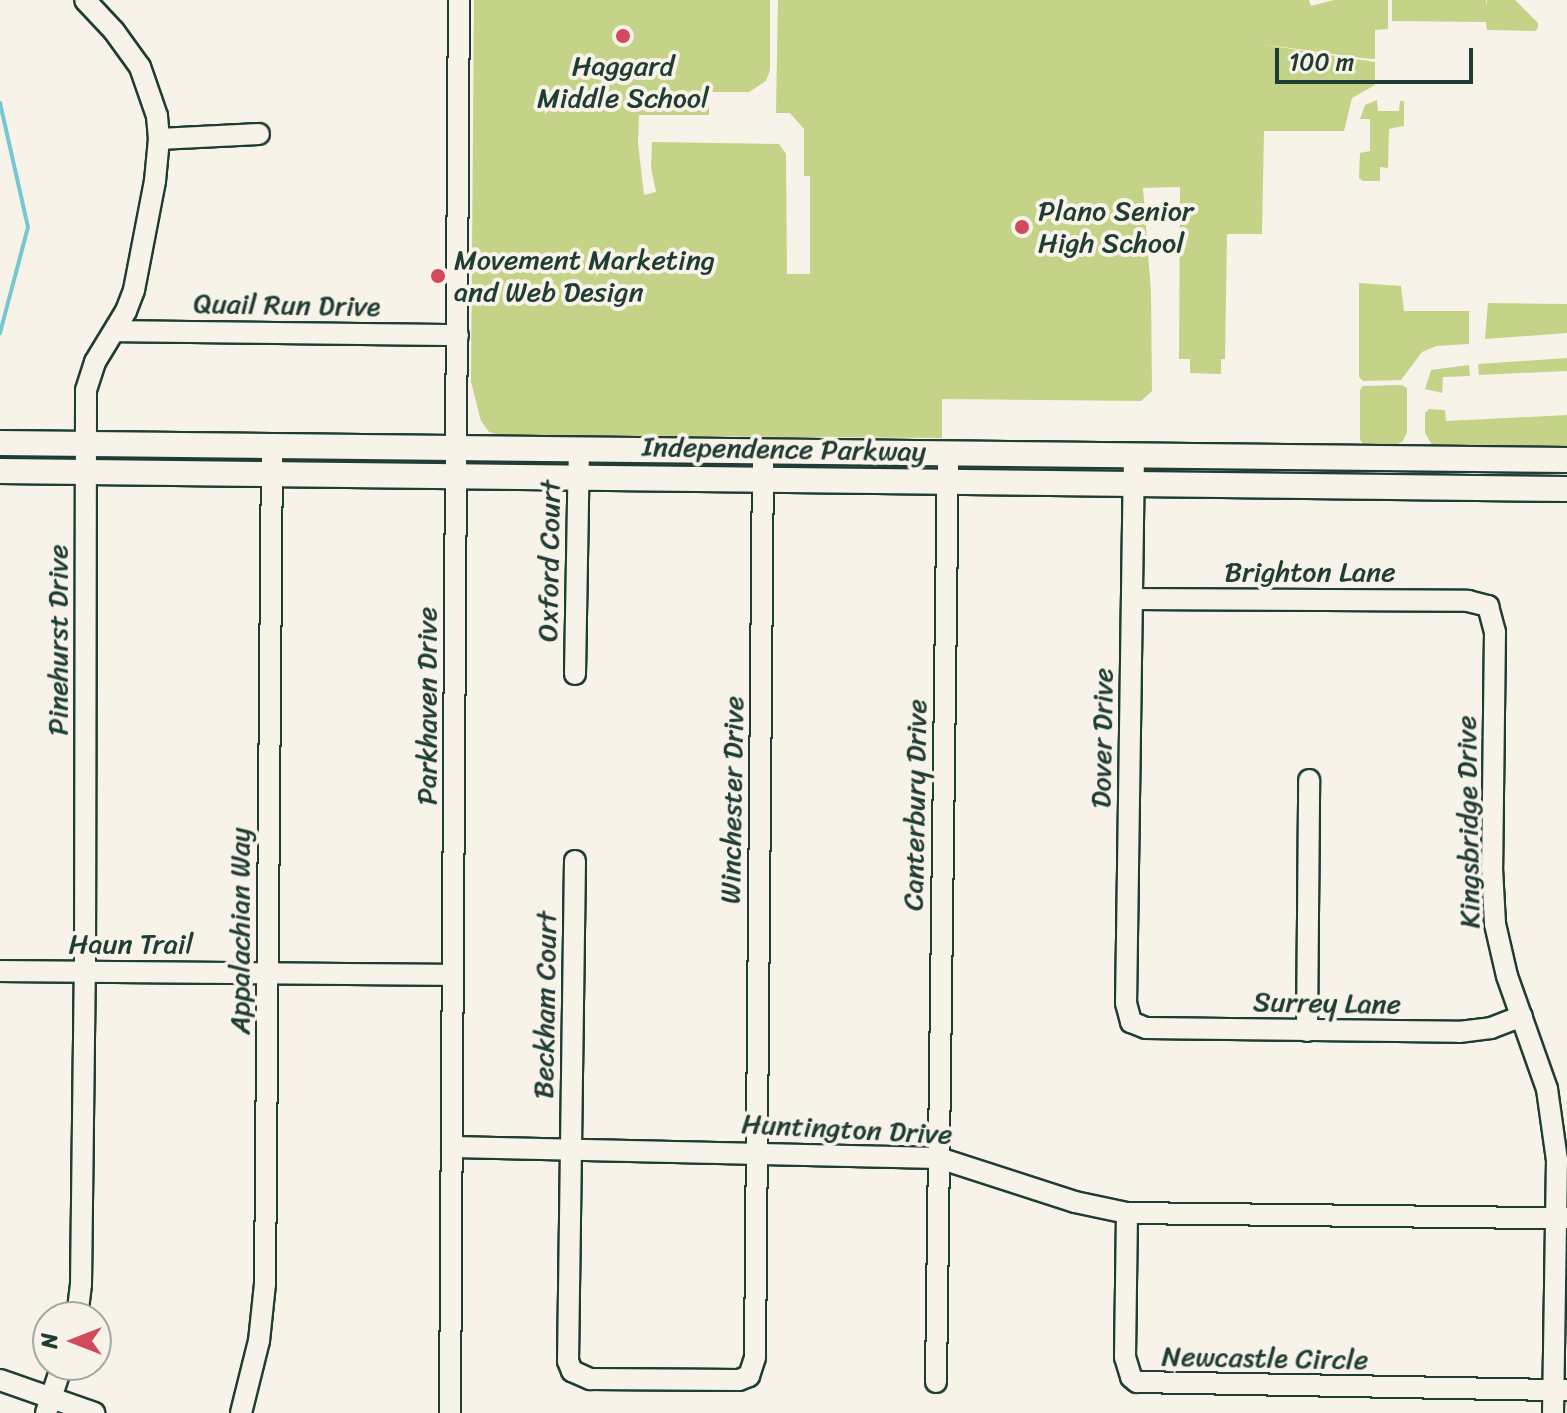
<!DOCTYPE html>
<html>
<head>
<meta charset="utf-8">
<style>
	body { margin:0 }
	#map { position:relative; width:1567px; height:1413px; overflow:hidden; background:#f7f3e8; font-family:Sriracha,sans-serif }
	div>[style] { position:absolute }
	.green>* { inset:0; background:#c4d388 }
	.stream>* { height:4px; margin:-2px; padding:0 2px; transform-origin:2px; border-radius:2px; background:#77c6d4 }
	.roads { filter:drop-shadow(2px 0 #1f3d34) drop-shadow(-2px 0 #1f3d34) drop-shadow(0 2px #1f3d34) drop-shadow(0 -2px #1f3d34) }
	.minor>* { height:20px; margin:-10px; padding:0 10px; transform-origin:10px; border-radius:10px; background:#f7f3e8 }
	.major>* { height:24px; margin:-12px; padding:0 12px; transform-origin:12px; border-radius:12px; background:#f7f3e8 }
	.dots>* { width:22px; height:22px; translate:-50% -50%; box-sizing:border-box; border:4px solid #f7f3e8; border-radius:50% }
	span { translate:-50% -50%; white-space:nowrap; text-align:center; line-height:1.15; -webkit-text-stroke:8px #f7f3e8; paint-order:stroke }
	.poi-label { font-size:28px; color:#1f3d34 }
	.left { translate:0 -50%; text-align:left }
	.street-label { font-size:28px; color:#1f3d34 }
	.north { position:absolute; left:32px; top:1301px; width:80px; height:80px; box-sizing:border-box; background:#f7f3e8; border:2px solid #a1aaa0; border-radius:50%; rotate:270deg; font-size:22px; font-weight:700; line-height:32px; text-align:center; color:#1f3d34 }
	.north::after { content:''; display:block; margin:auto; width:28px; height:36px; background:#d1495b; clip-path:polygon(50% 0,100% 100%,50% 72%,0 100%) }
	.scale { position:absolute; left:1275px; top:48px; width:198px; height:36px; box-sizing:border-box; border:4px solid #1f3d34; border-top:0; padding-left:10px; font-size:24px; line-height:28px; white-space:nowrap; color:#1f3d34; -webkit-text-stroke:6px #f7f3e8; paint-order:stroke }
</style>
</head>
<body>
<div id="map">
	<div class="green">
		<div style="clip-path:polygon(474px 0,770px 0,770px 70px,766px 81px,749px 92px,709px 92px,709px 115px,639px 115px,638px 143px,644px 195px,656px 192px,651px 168px,652px 142px,779px 144px,786px 154px,787px 274px,810px 274px,810px 176px,804px 176px,804px 129px,790px 113px,776px 113px,778px 0,1309px 0,1311px 6px,1334px 0,1388px 0,1388px 29px,1375px 30px,1375px 59px,1370px 59px,1261px 44px,1375px 62px,1375px 85px,1352px 98px,1344px 131px,1264px 131px,1262px 234px,1227px 234px,1225px 359px,1221px 359px,1221px 374px,1190px 373px,1190px 359px,1179px 359px,1180px 187px,1143px 188px,1151px 292px,1152px 391px,1141px 401px,942px 399px,942px 438px,500px 435px,489px 432px,481px 421px,471px 382px)"></div>
		<div style="clip-path:polygon(1392px 0,1486px 0,1487px 5px,1487px 0,1515px 0,1538px 23px,1538px 28px,1535px 31px,1487px 30px,1486px 22px,1392px 21px)"></div>
		<div style="clip-path:polygon(1377px 100px,1378px 111px,1399px 111px,1400px 101px,1404px 101px,1404px 126px,1389px 129px,1388px 168px,1380px 167px,1380px 181px,1363px 181px,1359px 178px,1360px 153px,1370px 151px,1370px 119px,1360px 119px,1365px 105px)"></div>
		<div style="clip-path:polygon(1359px 283px,1401px 286px,1404px 311px,1469px 311px,1469px 344px,1436px 346px,1422px 352px,1401px 380px,1363px 381px,1359px 377px)"></div>
		<div style="clip-path:polygon(1488px 303px,1567px 304px,1567px 333px,1485px 339px)"></div>
		<div style="clip-path:polygon(1567px 358px,1567px 371px,1479px 375px,1478px 364px)"></div>
		<div style="clip-path:polygon(1469px 365px,1470px 376px,1443px 377px,1442px 393px,1425px 389px,1431px 370px)"></div>
		<div style="clip-path:polygon(1402px 385px,1407px 388px,1407px 432px,1403px 441px,1391px 448px,1366px 447px,1360px 440px,1360px 390px,1363px 386px)"></div>
		<div style="clip-path:polygon(1429px 409px,1445px 410px,1446px 421px,1567px 415px,1567px 449px,1439px 448px,1432px 445px,1425px 433px,1425px 413px)"></div>
	</div>
	<div class="stream">
		<div style="left:0;top:103px;width:127px;rotate:77.3deg"></div>
		<div style="left:28px;top:227px;width:110px;rotate:104.8deg"></div>
	</div>
	<div class="roads">
		<div class="minor">
			<div style="left:159px;top:139px;width:100px;rotate:-2.9deg"></div>
			<div style="left:115px;top:331px;width:343px;rotate:0.7deg"></div>
			<div style="left:1134px;top:454px;width:549px;rotate:90.83deg"></div>
			<div style="left:1126px;top:1003px;width:20px;rotate:75deg"></div>
			<div style="left:1131px;top:1022px;width:16px;rotate:22deg"></div>
			<div style="left:1146px;top:1028px;width:313px;rotate:0.7deg"></div>
			<div style="left:1459px;top:1032px;width:32px;rotate:-7deg"></div>
			<div style="left:1491px;top:1028px;width:33px;rotate:-21deg"></div>
			<div style="left:1132px;top:599px;width:336px;rotate:0.3deg"></div>
			<div style="left:1468px;top:601px;width:21px;rotate:14deg"></div>
			<div style="left:1488px;top:606px;width:27px;rotate:75deg"></div>
			<div style="left:1495px;top:632px;width:236px;rotate:90.7deg"></div>
			<div style="left:1492px;top:868px;width:56px;rotate:86.9deg"></div>
			<div style="left:1495px;top:924px;width:53px;rotate:77deg"></div>
			<div style="left:1507px;top:976px;width:120px;rotate:70.5deg"></div>
			<div style="left:1547px;top:1089px;width:72px;rotate:82deg"></div>
			<div style="left:1557px;top:1160px;width:253px;rotate:90.9deg"></div>
			<div style="left:575px;top:674px;width:225px;rotate:-89deg"></div>
			<div style="left:575px;top:861px;width:500px;rotate:90.8deg"></div>
			<div style="left:568px;top:1361px;width:11px;rotate:68deg"></div>
			<div style="left:572px;top:1371px;width:20px;rotate:24deg"></div>
			<div style="left:590px;top:1379px;width:149px;rotate:0.4deg"></div>
			<div style="left:739px;top:1380px;width:11px;rotate:-22deg"></div>
			<div style="left:749px;top:1376px;width:20px;rotate:-72deg"></div>
			<div style="left:755px;top:1357px;width:907px;rotate:-89.49deg"></div>
			<div style="left:0;top:971px;width:453px;rotate:0.5deg"></div>
			<div style="left:1307px;top:1031px;width:251px;rotate:-89.5deg"></div>
			<div style="left:452px;top:1147px;width:487px;rotate:1.3deg"></div>
			<div style="left:939px;top:1158px;width:143px;rotate:17.9deg"></div>
			<div style="left:1075px;top:1202px;width:53px;rotate:11.9deg"></div>
			<div style="left:1127px;top:1213px;width:440px;rotate:0.7deg"></div>
			<div style="left:1127px;top:1213px;width:144px;rotate:90.8deg"></div>
			<div style="left:1125px;top:1357px;width:21px;rotate:73deg"></div>
			<div style="left:1131px;top:1377px;width:8px;rotate:40deg"></div>
			<div style="left:1137px;top:1382px;width:430px;rotate:1.1deg"></div>
			<div style="left:77px;top:1317px;width:33px;rotate:-83deg"></div>
			<div style="left:81px;top:1284px;width:312px;rotate:-89.3deg"></div>
			<div style="left:85px;top:972px;width:582px;rotate:-89.9deg"></div>
			<div style="left:86px;top:390px;width:29px;rotate:-72deg"></div>
			<div style="left:95px;top:362px;width:60px;rotate:-58.7deg"></div>
			<div style="left:126px;top:311px;width:22px;rotate:-69deg"></div>
			<div style="left:134px;top:290px;width:111px;rotate:-79.1deg"></div>
			<div style="left:155px;top:181px;width:42px;rotate:-84.6deg"></div>
			<div style="left:159px;top:139px;width:23px;rotate:-95deg"></div>
			<div style="left:157px;top:116px;width:52px;rotate:-109.1deg"></div>
			<div style="left:140px;top:67px;width:44px;rotate:-125.8deg"></div>
			<div style="left:114px;top:31px;width:42px;rotate:-133.1deg"></div>
			<div style="left:0;top:1380px;width:100px;rotate:19.3deg"></div>
			<div style="left:936px;top:1382px;width:930px;rotate:-89.26deg"></div>
			<div style="left:46px;top:1413px;width:51px;rotate:-71.6deg"></div>
			<div style="left:241px;top:1413px;width:74px;rotate:-76deg"></div>
			<div style="left:259px;top:1341px;width:57px;rotate:-84deg"></div>
			<div style="left:265px;top:1284px;width:838px;rotate:-89.52deg"></div>
			<div style="left:450px;top:1413px;width:1413px;rotate:-89.64deg"></div>
		</div>
		<div class="major">
			<div style="left:0;top:443px;width:1567px;rotate:0.62deg"></div>
			<div style="left:0;top:471px;width:1567px;rotate:0.66deg"></div>
		</div>
	</div>
	<div class="dots">
		<div style="left:623px;top:36px;background:#d1495b"></div>
		<div style="left:1022px;top:227px;background:#d1495b"></div>
		<div style="left:438px;top:276px;background:#d1495b"></div>
	</div>
	<div class="poi-label">
		<span style="left:623px;top:82px">Haggard<br>Middle School</span>
		<span class="left" style="left:1038px;top:227px">Plano Senior<br>High School</span>
		<span class="left" style="left:454px;top:276px">Movement Marketing<br>and Web Design</span>
	</div>
	<div class="street-label">
		<span style="left:287px;top:305px;rotate:1deg">Quail Run Drive</span>
		<span style="left:784px;top:449px;rotate:1deg">Independence Parkway</span>
		<span style="left:549px;top:561px;rotate:-89deg">Oxford Court</span>
		<span style="left:1310px;top:572px">Brighton Lane</span>
		<span style="left:58px;top:640px;rotate:-90deg">Pinehurst Drive</span>
		<span style="left:427px;top:706px;rotate:-90deg">Parkhaven Drive</span>
		<span style="left:1102px;top:738px;rotate:-89deg">Dover Drive</span>
		<span style="left:732px;top:800px;rotate:-89deg">Winchester Drive</span>
		<span style="left:915px;top:805px;rotate:-89deg">Canterbury Drive</span>
		<span style="left:1468px;top:822px;rotate:-91deg">Kingsbridge Drive</span>
		<span style="left:240px;top:931px;rotate:-90deg">Appalachian Way</span>
		<span style="left:131px;top:944px">Haun Trail</span>
		<span style="left:1327px;top:1003px;rotate:1deg">Surrey Lane</span>
		<span style="left:545px;top:1005px;rotate:-89deg">Beckham Court</span>
		<span style="left:847px;top:1129px;rotate:3deg">Huntington Drive</span>
		<span style="left:1265px;top:1358px;rotate:1deg">Newcastle Circle</span>
	</div>
	<div class="north">N</div>
	<div class="scale">100 m</div>
</div>
</body>
</html>
